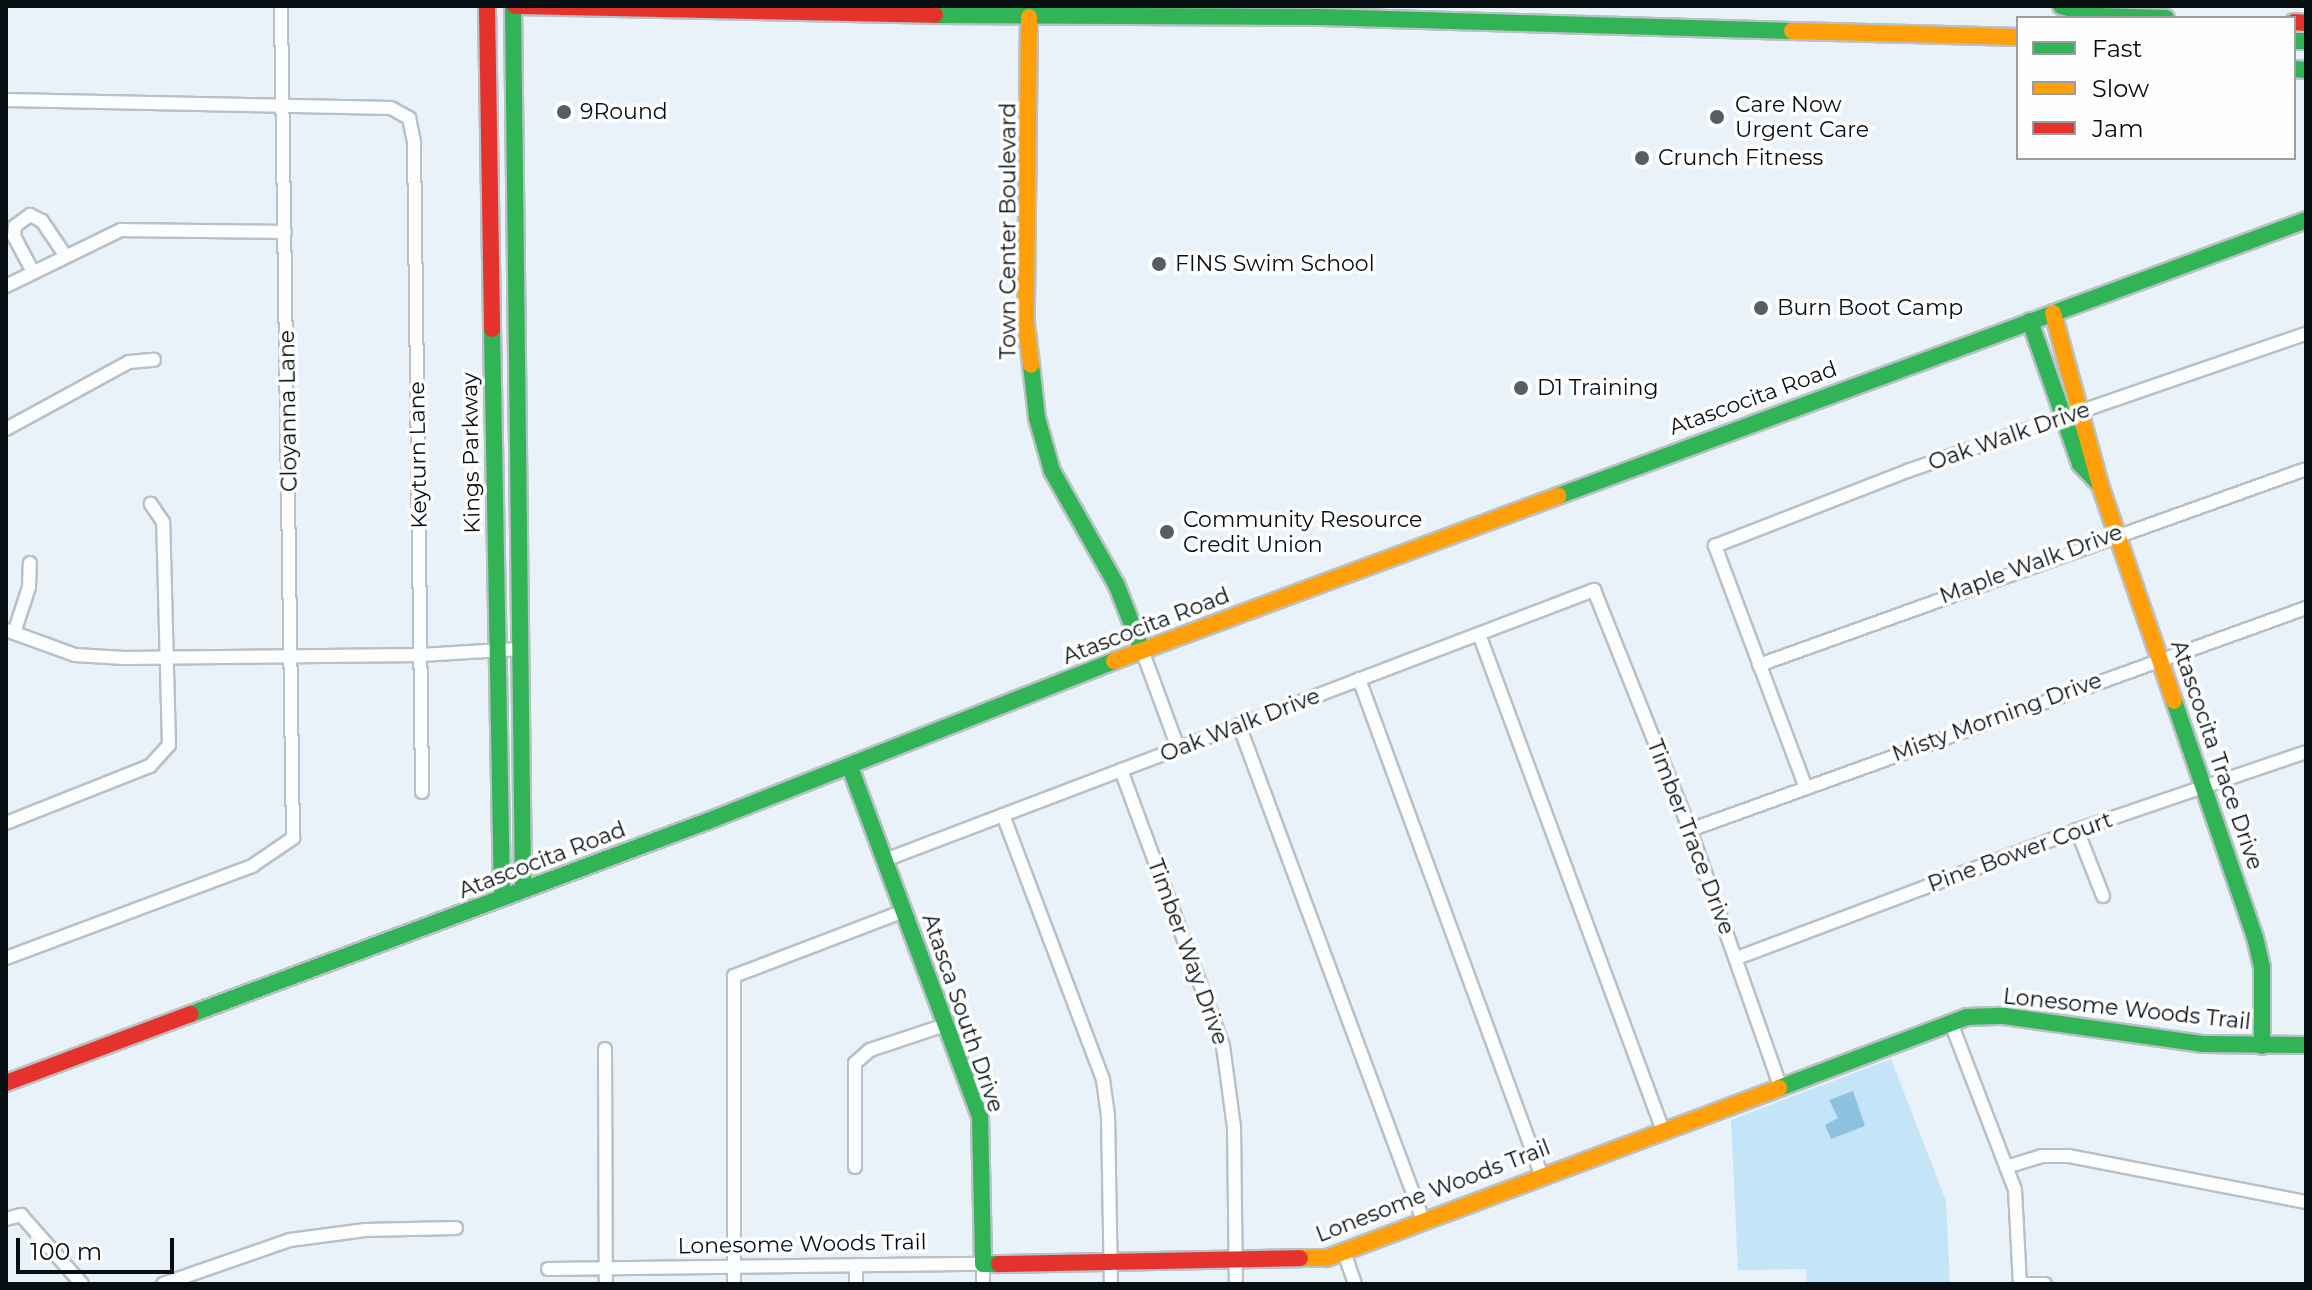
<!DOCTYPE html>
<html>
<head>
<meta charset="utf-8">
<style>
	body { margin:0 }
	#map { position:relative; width:2312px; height:1290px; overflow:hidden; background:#e8f2f8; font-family:Montserrat,sans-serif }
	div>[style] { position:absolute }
	.green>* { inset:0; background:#c3e5f7 }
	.water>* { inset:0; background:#8cc2dd }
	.roads { filter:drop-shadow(2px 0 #b9c1c6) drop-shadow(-2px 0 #b9c1c6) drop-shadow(0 2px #b9c1c6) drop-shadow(0 -2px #b9c1c6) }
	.street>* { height:12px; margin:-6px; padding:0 6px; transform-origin:6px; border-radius:6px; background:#fcfdfe }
	.fast>* { height:16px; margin:-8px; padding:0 8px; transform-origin:8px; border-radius:8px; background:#30b455 }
	.slow>* { height:16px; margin:-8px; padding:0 8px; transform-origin:8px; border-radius:8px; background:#ff9f0a }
	.jam>* { height:16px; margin:-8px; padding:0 8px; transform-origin:8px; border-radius:8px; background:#e5322d }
	.dots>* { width:22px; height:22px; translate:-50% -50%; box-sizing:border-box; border:4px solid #fefefe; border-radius:50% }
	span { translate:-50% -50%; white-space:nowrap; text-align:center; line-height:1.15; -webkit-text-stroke:7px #fefefe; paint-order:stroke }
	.poi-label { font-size:22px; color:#070f13 }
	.left { translate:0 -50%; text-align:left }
	.street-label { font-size:22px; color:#070f13 }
	.frame { position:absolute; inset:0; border:8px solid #070f13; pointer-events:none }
	.legend { position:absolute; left:2016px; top:16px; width:280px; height:144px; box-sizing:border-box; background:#fefefe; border:2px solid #9b9ea0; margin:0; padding:10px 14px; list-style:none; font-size:24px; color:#070f13 }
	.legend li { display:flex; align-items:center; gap:16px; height:40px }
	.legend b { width:40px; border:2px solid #9b9ea0 }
	.scale { position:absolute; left:16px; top:1238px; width:158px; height:36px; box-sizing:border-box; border:4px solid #070f13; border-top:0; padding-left:10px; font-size:24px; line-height:28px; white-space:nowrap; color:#070f13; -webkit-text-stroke:6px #fefefe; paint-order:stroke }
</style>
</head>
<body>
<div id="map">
	<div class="green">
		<div style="clip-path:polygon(1891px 1059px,1946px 1201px,1950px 1284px,1807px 1284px,1806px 1269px,1738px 1270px,1731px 1120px)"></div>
	</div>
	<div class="water">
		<div style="clip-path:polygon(1853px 1091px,1865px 1126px,1831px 1139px,1825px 1125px,1838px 1118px,1829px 1100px)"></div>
	</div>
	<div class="roads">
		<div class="street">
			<div style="left:6px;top:100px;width:385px;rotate:1.2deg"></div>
			<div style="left:391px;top:108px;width:21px;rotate:29deg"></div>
			<div style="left:409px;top:118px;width:25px;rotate:78deg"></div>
			<div style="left:414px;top:142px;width:650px;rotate:89.29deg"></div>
			<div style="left:33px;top:272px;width:40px;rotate:-118deg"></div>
			<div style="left:14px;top:237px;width:11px;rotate:-85deg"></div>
			<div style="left:15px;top:226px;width:19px;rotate:-36deg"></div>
			<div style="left:30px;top:215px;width:13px;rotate:27deg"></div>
			<div style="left:42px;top:221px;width:40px;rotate:56deg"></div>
			<div style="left:6px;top:286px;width:128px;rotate:-26deg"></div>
			<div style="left:121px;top:230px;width:164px;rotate:0.7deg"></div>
			<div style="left:6px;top:429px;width:140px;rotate:-28.6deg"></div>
			<div style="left:129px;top:362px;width:25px;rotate:-5deg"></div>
			<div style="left:6px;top:630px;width:73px;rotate:19.9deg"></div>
			<div style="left:75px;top:655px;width:49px;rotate:3.5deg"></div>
			<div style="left:124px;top:658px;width:297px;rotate:-0.6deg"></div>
			<div style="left:421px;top:655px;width:98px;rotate:-3.5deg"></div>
			<div style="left:14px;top:633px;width:48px;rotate:-71.9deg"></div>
			<div style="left:29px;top:587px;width:24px;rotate:-88deg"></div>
			<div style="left:1479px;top:634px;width:527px;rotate:69.67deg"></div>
			<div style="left:1142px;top:650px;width:104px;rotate:69.8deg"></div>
			<div style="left:1759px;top:665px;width:581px;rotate:-19.71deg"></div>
			<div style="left:1359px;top:679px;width:527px;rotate:69.81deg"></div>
			<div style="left:1239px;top:725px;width:528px;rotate:69.61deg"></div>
			<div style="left:1121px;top:770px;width:294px;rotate:69.7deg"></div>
			<div style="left:1223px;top:1046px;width:82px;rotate:82.3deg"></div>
			<div style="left:1234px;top:1127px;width:157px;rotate:89.3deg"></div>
			<div style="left:1806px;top:788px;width:259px;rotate:-110.6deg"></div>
			<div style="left:1715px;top:546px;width:206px;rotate:-21.3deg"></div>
			<div style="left:1907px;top:471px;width:422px;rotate:-19deg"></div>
			<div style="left:1003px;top:815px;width:283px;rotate:69.3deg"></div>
			<div style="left:1103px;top:1080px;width:36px;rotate:82deg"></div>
			<div style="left:1108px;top:1116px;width:168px;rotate:89deg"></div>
			<div style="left:6px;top:823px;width:155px;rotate:-21.6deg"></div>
			<div style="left:150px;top:766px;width:28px;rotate:-48deg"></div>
			<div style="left:169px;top:745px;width:223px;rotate:-91.5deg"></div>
			<div style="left:163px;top:522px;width:22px;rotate:-124deg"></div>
			<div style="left:1690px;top:830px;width:655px;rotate:-19.82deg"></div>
			<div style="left:2077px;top:830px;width:71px;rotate:68.5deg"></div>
			<div style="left:885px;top:860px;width:759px;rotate:-20.85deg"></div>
			<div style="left:1594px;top:590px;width:258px;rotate:68.2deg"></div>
			<div style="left:1690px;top:830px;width:271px;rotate:70.6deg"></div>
			<div style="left:6px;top:958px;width:263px;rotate:-20.5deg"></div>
			<div style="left:252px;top:866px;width:50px;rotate:-34.3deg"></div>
			<div style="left:293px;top:838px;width:832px;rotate:-90.83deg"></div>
			<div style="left:1737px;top:958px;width:363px;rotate:-20.6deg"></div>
			<div style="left:2077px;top:830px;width:242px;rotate:-18.8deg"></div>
			<div style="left:1951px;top:1023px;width:179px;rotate:69deg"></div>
			<div style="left:2015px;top:1190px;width:94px;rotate:87deg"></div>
			<div style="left:605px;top:1049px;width:235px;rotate:89.8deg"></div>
			<div style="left:855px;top:1167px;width:104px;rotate:-90deg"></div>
			<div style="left:855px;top:1063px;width:20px;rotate:-41deg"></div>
			<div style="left:870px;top:1050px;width:82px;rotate:-18.4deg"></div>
			<div style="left:2006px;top:1167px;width:37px;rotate:-17deg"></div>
			<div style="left:2041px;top:1156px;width:28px"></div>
			<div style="left:2069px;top:1156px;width:241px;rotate:11deg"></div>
			<div style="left:6px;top:1219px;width:16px;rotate:-15deg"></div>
			<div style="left:21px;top:1215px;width:92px;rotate:48.5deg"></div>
			<div style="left:1344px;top:1252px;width:34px;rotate:71deg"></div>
			<div style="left:856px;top:1265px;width:19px;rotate:90deg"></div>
			<div style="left:548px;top:1269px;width:435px;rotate:-0.7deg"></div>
			<div style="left:983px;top:1264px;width:20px;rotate:90deg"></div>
			<div style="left:163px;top:1284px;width:134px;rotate:-19.1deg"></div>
			<div style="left:290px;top:1240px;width:76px;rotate:-7.6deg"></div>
			<div style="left:365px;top:1230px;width:91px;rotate:-1.3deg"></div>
			<div style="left:734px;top:1284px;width:308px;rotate:-90deg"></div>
			<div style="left:734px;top:976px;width:182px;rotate:-20.9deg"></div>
			<div style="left:2020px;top:1284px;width:25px"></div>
		</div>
		<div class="fast">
			<div style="left:513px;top:6px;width:884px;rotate:89.35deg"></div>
			<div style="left:2061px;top:6px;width:38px;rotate:15deg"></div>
			<div style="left:2098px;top:16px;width:68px;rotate:1.7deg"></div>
			<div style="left:935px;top:15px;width:386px;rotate:0.3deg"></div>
			<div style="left:1321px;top:17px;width:471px;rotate:1.7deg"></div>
			<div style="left:2294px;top:41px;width:12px"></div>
			<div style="left:2294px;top:69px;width:12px;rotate:5deg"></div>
			<div style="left:2030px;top:321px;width:151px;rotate:70.7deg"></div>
			<div style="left:2080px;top:464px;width:28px;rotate:46deg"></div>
			<div style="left:492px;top:329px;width:569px;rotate:88.99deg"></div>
			<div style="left:1031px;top:365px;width:53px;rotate:83.5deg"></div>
			<div style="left:1037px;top:418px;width:55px;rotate:74.2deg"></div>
			<div style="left:1052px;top:471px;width:132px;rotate:60.5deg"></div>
			<div style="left:1117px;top:586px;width:69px;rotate:68.7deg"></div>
			<div style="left:1558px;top:496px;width:797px;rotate:-20.25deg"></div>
			<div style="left:2174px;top:701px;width:250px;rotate:71.1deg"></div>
			<div style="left:2255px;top:937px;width:31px;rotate:77deg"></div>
			<div style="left:2262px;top:967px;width:79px;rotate:90deg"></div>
			<div style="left:850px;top:767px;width:372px;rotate:69.6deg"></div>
			<div style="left:980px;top:1116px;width:148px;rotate:88.8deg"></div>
			<div style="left:983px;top:1264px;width:16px"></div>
			<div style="left:191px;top:1014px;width:552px;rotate:-20.47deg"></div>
			<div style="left:708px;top:821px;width:436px;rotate:-21.5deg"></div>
			<div style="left:1779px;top:1088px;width:201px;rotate:-20.7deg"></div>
			<div style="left:1967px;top:1017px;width:37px;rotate:-2deg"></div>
			<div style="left:2004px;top:1016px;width:200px;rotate:8deg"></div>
			<div style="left:2202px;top:1044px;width:104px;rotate:0.6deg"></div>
		</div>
		<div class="slow">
			<div style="left:1029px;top:17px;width:307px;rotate:90.6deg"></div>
			<div style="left:1026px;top:324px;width:41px;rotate:83deg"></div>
			<div style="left:1792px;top:31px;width:226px;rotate:1.5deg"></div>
			<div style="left:2053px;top:313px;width:178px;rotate:74.7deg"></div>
			<div style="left:2100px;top:485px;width:228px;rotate:71.1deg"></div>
			<div style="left:1114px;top:661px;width:474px;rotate:-20.4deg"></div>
			<div style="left:1300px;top:1258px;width:27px"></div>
			<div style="left:1327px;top:1258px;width:483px;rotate:-20.6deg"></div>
		</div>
		<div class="jam">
			<div style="left:487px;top:6px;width:323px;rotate:89.1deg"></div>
			<div style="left:515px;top:6px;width:420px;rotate:1.2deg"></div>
			<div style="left:2294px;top:22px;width:12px;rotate:5deg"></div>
			<div style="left:6px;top:1083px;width:197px;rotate:-20.5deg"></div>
			<div style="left:999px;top:1264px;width:301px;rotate:-1.1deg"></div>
		</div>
	</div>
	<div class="dots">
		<div style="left:564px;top:112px;background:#565e63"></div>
		<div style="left:1717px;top:117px;background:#565e63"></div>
		<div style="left:1642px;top:158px;background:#565e63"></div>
		<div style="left:1159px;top:264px;background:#565e63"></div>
		<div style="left:1761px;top:308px;background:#565e63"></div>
		<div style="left:1521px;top:388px;background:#565e63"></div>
		<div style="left:1167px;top:532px;background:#565e63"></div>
	</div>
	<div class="poi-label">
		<span class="left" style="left:1735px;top:117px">Care Now<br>Urgent Care</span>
		<span class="left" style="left:580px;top:112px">9Round</span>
		<span class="left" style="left:1658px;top:158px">Crunch Fitness</span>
		<span class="left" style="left:1175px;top:264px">FINS Swim School</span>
		<span class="left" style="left:1777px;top:308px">Burn Boot Camp</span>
		<span class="left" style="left:1537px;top:388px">D1 Training</span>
		<span class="left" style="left:1183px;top:532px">Community Resource<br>Credit Union</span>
	</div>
	<div class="street-label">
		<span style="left:1008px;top:231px;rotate:-90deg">Town Center Boulevard</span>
		<span style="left:1753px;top:398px;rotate:-20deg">Atascocita Road</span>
		<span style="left:288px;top:411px;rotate:-91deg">Cloyanna Lane</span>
		<span style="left:2009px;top:436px;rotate:-19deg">Oak Walk Drive</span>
		<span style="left:471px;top:453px;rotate:-91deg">Kings Parkway</span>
		<span style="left:418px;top:455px;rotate:-91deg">Keyturn Lane</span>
		<span style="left:2031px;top:564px;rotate:-20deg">Maple Walk Drive</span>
		<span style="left:1146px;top:626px;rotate:-21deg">Atascocita Road</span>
		<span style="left:1997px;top:717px;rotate:-20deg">Misty Morning Drive</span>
		<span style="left:1240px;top:725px;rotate:-21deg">Oak Walk Drive</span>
		<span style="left:2217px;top:755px;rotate:71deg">Atascocita Trace Drive</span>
		<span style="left:1691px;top:837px;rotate:69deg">Timber Trace Drive</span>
		<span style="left:2020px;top:852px;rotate:-20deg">Pine Bower Court</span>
		<span style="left:542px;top:860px;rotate:-21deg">Atascocita Road</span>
		<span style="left:1188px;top:952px;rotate:70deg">Timber Way Drive</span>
		<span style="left:2127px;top:1009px;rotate:6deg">Lonesome Woods Trail</span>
		<span style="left:963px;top:1013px;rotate:71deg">Atasca South Drive</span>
		<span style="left:1433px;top:1191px;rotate:-21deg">Lonesome Woods Trail</span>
		<span style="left:802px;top:1244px;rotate:-1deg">Lonesome Woods Trail</span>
	</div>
	<div class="frame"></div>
	<ul class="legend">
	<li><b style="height:10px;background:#30b455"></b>Fast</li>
	<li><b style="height:10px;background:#ff9f0a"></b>Slow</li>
	<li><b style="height:10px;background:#e5322d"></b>Jam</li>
	</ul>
	<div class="scale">100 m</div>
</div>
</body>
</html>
